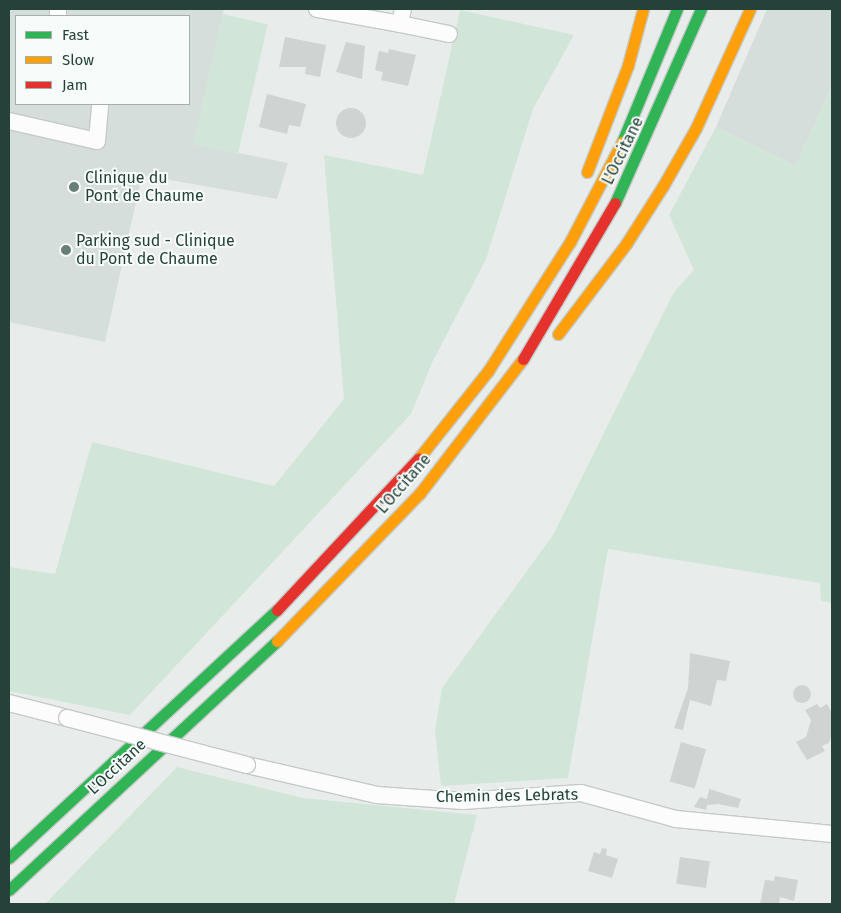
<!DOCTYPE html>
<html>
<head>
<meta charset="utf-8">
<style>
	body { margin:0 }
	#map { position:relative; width:841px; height:913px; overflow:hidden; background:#e8edeb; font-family:"Fira Sans",sans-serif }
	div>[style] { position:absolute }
	.built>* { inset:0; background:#d6dedb }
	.green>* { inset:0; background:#d1e6d8; transform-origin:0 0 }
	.building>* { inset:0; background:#cfd4d2; transform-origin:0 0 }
	.round { border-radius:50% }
	.roads { filter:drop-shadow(1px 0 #c5cac8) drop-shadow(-1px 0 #c5cac8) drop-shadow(0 1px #c5cac8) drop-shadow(0 -1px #c5cac8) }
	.street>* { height:16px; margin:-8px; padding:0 8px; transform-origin:8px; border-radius:8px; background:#fcfcfc }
	.fast>* { height:11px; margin:-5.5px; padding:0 5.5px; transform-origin:5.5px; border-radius:5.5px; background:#30b455 }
	.slow>* { height:11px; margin:-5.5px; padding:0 5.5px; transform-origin:5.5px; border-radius:5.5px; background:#ff9f0a }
	.jam>* { height:11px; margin:-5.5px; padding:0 5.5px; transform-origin:5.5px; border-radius:5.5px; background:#e5322d }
	.bridges { filter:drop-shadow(1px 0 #c5cac8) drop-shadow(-1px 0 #c5cac8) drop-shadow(0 1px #c5cac8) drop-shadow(0 -1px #c5cac8) }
	.street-bridge>* { height:16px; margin:-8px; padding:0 8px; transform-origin:8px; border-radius:8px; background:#fcfcfc }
	.dots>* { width:14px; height:14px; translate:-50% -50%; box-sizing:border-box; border:2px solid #f7fbf9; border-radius:50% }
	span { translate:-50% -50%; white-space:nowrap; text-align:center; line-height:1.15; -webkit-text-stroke:4px #f7fbf9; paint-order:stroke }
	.street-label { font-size:16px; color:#24423a }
	.poi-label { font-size:16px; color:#24423a }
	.left { translate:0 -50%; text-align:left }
	.frame { position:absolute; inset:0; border:10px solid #24423a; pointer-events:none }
	.legend { position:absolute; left:15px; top:15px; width:175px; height:90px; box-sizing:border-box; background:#f7fbf9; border:1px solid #a3b1ad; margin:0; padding:6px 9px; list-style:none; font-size:15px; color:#24423a }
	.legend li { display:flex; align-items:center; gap:10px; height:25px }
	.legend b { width:25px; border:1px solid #a3b1ad }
</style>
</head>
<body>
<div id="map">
	<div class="built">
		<div style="clip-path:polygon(evenodd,9px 9px,224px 9px,195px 144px,288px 163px,277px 199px,142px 175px,105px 342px,9px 322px,9px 9px,16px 16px,189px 16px,189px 104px,16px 104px,16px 16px)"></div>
		<div style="clip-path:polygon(767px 9px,832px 9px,832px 85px,796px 166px,716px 127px)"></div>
	</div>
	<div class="green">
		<div style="clip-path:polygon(460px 10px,574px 35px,533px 109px,486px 259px,432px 363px,411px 414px,130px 715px,9px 691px,9px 567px,55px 574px,92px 442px,274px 486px,344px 399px,324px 155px,423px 175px)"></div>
		<div style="left:223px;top:14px;width:46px;height:133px;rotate:13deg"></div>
		<div style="clip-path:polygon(832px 85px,832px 603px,821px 601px,820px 583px,608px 549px,568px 778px,441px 786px,435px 730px,442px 688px,553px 535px,674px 292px,694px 270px,669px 215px,716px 127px,796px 166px)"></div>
		<div style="clip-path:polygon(177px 767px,303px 798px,477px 815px,454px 904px,45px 904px)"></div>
	</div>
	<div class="building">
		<div style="clip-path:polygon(285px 37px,326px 45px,320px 77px,305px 74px,306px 67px,279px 67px)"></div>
		<div style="clip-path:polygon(346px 42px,365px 46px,362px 79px,336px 72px)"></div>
		<div style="clip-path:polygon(389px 49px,416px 55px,408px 86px,381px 80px,383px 72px,375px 70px,379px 51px,388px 53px)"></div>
		<div style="clip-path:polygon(267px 94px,306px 104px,300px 127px,289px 125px,287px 134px,259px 127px)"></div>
		<div class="round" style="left:336px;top:108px;width:30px;height:30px"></div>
		<div style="clip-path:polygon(690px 653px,730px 661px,726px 681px,717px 680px,711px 706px,690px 700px,683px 730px,674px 728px,688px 688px)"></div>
		<div class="round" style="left:793px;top:685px;width:18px;height:18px"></div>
		<div style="clip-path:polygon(817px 704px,820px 708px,827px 704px,832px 713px,832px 733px,829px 743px,822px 746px,825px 751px,807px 760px,796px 742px,806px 737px,811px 720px,805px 710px)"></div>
		<div style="left:681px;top:742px;width:26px;height:41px;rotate:16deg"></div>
		<div style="clip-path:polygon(709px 789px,741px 799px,738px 808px,718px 804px,707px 805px,706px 810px,694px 807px,700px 797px,707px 799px)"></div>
		<div style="clip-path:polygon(602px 848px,607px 849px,606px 855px,618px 859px,612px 878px,588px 871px,594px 852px,600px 854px)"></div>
		<div style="left:680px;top:857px;width:30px;height:27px;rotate:8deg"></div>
		<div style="clip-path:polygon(775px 876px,798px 880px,794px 901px,780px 897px,779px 904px,760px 904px,765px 880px,774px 881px)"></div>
	</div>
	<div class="roads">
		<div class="street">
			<div style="left:317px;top:9px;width:84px;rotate:10.2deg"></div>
			<div style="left:400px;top:24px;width:15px;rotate:-79deg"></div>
			<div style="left:58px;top:16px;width:7px;rotate:-90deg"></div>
			<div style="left:400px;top:24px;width:50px;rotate:11.5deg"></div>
			<div style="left:9px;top:121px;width:90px;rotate:12.8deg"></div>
			<div style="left:97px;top:141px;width:37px;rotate:-85deg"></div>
			<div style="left:9px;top:703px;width:60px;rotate:14.5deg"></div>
			<div style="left:247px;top:765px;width:133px;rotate:13deg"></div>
			<div style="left:377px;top:795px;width:86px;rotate:4deg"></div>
			<div style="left:463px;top:801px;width:118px;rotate:-3.9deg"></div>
			<div style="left:581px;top:793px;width:98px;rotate:15.3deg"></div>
			<div style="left:676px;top:819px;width:157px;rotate:5.5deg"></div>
		</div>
		<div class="fast">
			<div style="left:622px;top:142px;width:144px;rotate:-67.5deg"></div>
			<div style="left:615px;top:203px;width:212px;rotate:-66.1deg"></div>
			<div style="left:9px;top:858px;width:365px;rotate:-42.8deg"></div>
			<div style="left:9px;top:890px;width:366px;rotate:-42.9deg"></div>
		</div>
		<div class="slow">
			<div style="left:587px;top:172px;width:115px;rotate:-69deg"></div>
			<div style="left:628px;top:65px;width:58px;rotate:-75deg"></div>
			<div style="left:558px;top:334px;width:113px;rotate:-52.9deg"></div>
			<div style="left:626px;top:244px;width:69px;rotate:-57.5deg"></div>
			<div style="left:663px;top:186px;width:67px;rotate:-60.4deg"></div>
			<div style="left:696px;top:128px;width:131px;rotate:-65.6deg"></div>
			<div style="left:418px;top:459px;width:112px;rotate:-51.5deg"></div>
			<div style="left:488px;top:371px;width:153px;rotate:-57.6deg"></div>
			<div style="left:570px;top:242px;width:113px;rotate:-62.5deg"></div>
			<div style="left:277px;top:641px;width:206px;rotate:-46deg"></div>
			<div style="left:420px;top:493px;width:169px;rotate:-52.5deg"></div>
		</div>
		<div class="jam">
			<div style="left:523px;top:359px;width:181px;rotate:-59.5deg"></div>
			<div style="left:277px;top:610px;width:207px;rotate:-47deg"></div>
		</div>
	</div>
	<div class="bridges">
		<div class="street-bridge">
			<div style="left:67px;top:718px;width:186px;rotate:14.6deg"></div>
		</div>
	</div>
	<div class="dots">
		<div style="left:74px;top:187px;background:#697e78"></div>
		<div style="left:66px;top:250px;background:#697e78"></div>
	</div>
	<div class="street-label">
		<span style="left:623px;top:151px;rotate:-64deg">L'Occitane</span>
		<span style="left:404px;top:484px;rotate:-49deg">L'Occitane</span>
		<span style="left:117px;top:767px;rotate:-43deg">L'Occitane</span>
		<span style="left:507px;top:796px;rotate:-1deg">Chemin des Lebrats</span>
	</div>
	<div class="poi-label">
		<span class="left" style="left:85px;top:187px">Clinique du<br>Pont de Chaume</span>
		<span class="left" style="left:76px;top:250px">Parking sud - Clinique<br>du Pont de Chaume</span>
	</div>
	<div class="frame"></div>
	<ul class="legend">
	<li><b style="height:6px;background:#30b455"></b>Fast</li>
	<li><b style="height:6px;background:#ff9f0a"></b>Slow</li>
	<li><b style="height:6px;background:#e5322d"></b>Jam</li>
	</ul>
</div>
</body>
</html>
